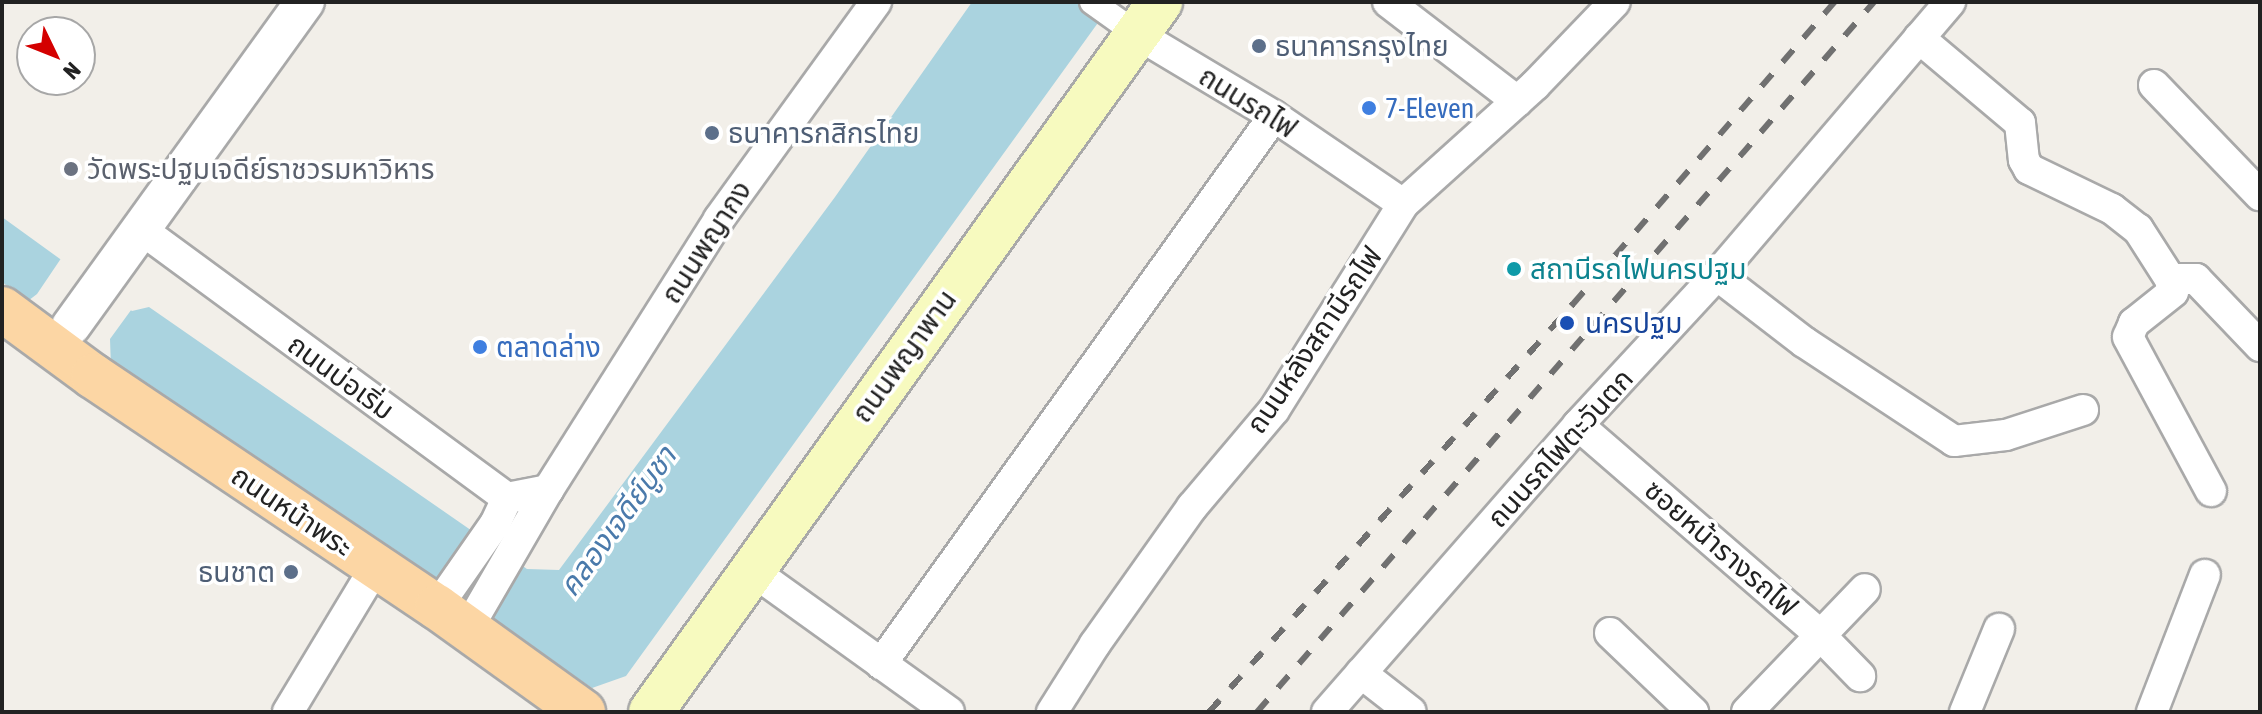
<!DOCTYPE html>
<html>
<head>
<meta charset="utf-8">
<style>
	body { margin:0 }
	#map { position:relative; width:2262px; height:714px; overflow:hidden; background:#f2efe9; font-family:"Asap Condensed","Noto Sans Thai",sans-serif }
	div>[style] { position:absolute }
	.water>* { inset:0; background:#aad3df }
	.pier>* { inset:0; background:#f2efe9 }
	.roads { filter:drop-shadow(2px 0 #a9a9a9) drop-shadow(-2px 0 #a9a9a9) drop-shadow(0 2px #a9a9a9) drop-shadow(0 -2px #a9a9a9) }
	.pedestrian>* { height:24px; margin:-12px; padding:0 12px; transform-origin:12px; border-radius:12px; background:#fff }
	.minor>* { height:30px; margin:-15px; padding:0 15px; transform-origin:15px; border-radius:15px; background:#fff }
	.tertiary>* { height:38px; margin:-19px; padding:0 19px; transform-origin:19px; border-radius:19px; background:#fff }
	.secondary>* { height:44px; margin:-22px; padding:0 22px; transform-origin:22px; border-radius:22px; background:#f7fabf }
	.primary>* { height:44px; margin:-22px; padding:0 22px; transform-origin:22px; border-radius:22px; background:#fcd6a4 }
	.rail>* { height:6px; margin-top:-3px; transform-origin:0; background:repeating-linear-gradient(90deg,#707070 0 16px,transparent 0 32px) }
	.dots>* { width:22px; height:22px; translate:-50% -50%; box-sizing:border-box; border:4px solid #fff; border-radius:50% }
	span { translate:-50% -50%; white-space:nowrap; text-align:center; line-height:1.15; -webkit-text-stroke:7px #fff; paint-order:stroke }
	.service-label { font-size:28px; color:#4e5e75 }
	.left { translate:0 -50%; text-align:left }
	.right { translate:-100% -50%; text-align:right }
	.street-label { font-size:28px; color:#222 }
	.shop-label { font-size:28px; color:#366cbe }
	.worship-label { font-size:28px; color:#5b616d }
	.culture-label { font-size:28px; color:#0d838f }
	.transit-label { font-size:28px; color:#164399 }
	.water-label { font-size:30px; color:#4a7aab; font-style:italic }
	.frame { position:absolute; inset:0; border:4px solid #222; pointer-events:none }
	.north { position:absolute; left:16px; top:16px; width:80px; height:80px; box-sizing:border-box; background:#fff; border:2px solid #a7a7a7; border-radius:50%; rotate:133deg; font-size:22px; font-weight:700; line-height:32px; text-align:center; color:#222 }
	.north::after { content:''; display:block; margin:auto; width:28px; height:36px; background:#d40000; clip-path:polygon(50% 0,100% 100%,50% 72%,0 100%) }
</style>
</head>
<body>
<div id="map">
	<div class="water">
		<div style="clip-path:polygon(972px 2px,1113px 2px,626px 676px,592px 688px,114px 364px,2px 282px,2px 217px,132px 311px,149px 307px,527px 569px,559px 570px,835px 197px)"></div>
	</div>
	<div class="pier">
		<div style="clip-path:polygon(64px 254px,134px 306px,110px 339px,111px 367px,24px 304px,37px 294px)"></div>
	</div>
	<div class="roads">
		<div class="pedestrian">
			<div style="left:1092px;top:2px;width:55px;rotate:35.4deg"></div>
		</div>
		<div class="minor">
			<div style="left:1388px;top:2px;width:163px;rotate:37.5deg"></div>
			<div style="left:1137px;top:34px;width:160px;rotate:30.9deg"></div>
			<div style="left:1274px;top:116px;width:156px;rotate:34.3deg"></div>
			<div style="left:1919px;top:38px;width:132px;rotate:40.1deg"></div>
			<div style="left:2020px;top:123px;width:37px;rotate:84deg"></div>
			<div style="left:2024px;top:160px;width:10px;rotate:61deg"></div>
			<div style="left:2029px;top:169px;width:92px;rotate:25.7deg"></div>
			<div style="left:2112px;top:209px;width:33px;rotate:38deg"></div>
			<div style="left:2138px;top:229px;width:59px;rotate:57.4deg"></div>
			<div style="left:2170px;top:279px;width:13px;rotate:77deg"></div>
			<div style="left:2173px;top:292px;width:50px;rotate:141.5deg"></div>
			<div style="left:2134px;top:323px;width:15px;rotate:113deg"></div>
			<div style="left:2128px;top:337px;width:175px;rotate:61.7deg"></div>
			<div style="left:2154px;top:85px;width:153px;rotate:46.1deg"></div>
			<div style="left:142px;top:230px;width:453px;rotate:36.3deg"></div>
			<div style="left:507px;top:498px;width:42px;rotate:-11deg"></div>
			<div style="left:1717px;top:275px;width:110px;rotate:37.6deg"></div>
			<div style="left:1804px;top:342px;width:180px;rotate:33.4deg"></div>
			<div style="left:1954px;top:441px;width:52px;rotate:-6.6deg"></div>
			<div style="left:2006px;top:435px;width:81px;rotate:-18deg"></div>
			<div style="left:2170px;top:279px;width:26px"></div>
			<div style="left:2196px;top:279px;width:93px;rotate:46.3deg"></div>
			<div style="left:1578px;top:425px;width:319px;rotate:40.9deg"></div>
			<div style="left:1819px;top:634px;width:59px;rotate:45.7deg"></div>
			<div style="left:750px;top:569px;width:245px;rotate:35.7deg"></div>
			<div style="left:437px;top:607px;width:101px;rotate:-55.1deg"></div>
			<div style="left:495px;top:524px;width:29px;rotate:-65deg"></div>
			<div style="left:468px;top:628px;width:160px;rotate:-59.9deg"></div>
			<div style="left:548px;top:490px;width:320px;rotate:-57.7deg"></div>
			<div style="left:719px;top:219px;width:268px;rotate:-54.1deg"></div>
			<div style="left:1610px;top:633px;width:115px;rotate:43.6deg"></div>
			<div style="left:881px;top:664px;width:674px;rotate:-54.35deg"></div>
			<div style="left:1361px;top:673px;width:63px;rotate:38deg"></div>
			<div style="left:288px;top:712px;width:168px;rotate:-58.9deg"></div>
			<div style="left:1052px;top:712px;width:80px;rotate:-57.7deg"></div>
			<div style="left:1095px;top:644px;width:168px;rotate:-54.7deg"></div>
			<div style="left:1192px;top:507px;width:127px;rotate:-49.8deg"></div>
			<div style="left:1274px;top:410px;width:243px;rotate:-57.9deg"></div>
			<div style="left:1403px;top:204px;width:178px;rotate:-42deg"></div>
			<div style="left:1535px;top:85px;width:115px;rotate:-46.1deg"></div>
			<div style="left:1327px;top:712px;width:381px;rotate:-48.8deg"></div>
			<div style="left:1578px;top:425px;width:205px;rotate:-47.2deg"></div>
			<div style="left:1717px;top:275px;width:359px;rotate:-49.5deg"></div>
			<div style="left:1747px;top:712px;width:170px;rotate:-46.2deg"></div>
			<div style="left:1965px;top:712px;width:90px;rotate:-67.7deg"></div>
			<div style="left:2152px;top:712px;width:147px;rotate:-68.9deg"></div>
		</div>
		<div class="tertiary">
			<div style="left:71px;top:326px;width:400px;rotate:-54.2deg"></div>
		</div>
		<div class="secondary">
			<div style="left:651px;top:712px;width:874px;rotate:-54.36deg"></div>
		</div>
		<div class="primary">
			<div style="left:2px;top:309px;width:113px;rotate:36.4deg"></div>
			<div style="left:93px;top:376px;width:414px;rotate:33.9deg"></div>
			<div style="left:437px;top:607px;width:180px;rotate:35.7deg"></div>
		</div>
	</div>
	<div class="rail">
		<div style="left:1209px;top:712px;width:547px;rotate:-48.26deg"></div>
		<div style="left:1573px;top:304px;width:400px;rotate:-49.1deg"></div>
		<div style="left:1257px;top:712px;width:941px;rotate:-49.01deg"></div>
	</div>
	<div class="dots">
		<div style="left:1259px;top:46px;background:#5c6f8a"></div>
		<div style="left:1369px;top:108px;background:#3f7fe0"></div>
		<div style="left:712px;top:133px;background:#5c6f8a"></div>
		<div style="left:71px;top:169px;background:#6b7280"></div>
		<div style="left:1514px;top:269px;background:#0f9aa8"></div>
		<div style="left:1567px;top:323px;background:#1a4fb4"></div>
		<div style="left:480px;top:347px;background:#3f7fe0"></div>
		<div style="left:291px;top:572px;background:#5c6f8a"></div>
	</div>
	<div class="service-label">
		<span class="left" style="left:1275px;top:46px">ธนาคารกรุงไทย</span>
		<span class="left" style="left:728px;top:133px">ธนาคารกสิกรไทย</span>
		<span class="right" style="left:275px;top:572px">ธนชาต</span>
	</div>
	<div class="street-label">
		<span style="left:1248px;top:102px;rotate:32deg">ถนนรถไฟ</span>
		<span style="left:706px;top:242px;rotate:-57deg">ถนนพญากง</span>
		<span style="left:1314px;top:340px;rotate:-56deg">ถนนหลังสถานีรถไฟ</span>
		<span style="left:904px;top:356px;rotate:-54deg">ถนนพญาพาน</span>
		<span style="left:341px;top:377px;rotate:36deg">ถนนบ่อเริ่ม</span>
		<span style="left:1560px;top:448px;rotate:-48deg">ถนนรถไฟตะวันตก</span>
		<span style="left:292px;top:511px;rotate:34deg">ถนนหน้าพระ</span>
		<span style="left:1721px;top:548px;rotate:41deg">ซอยหน้ารางรถไฟ</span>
	</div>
	<div class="shop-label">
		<span class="left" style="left:1385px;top:108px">7-Eleven</span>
		<span class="left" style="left:496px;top:347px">ตลาดล่าง</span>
	</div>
	<div class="worship-label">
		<span class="left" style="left:87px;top:169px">วัดพระปฐมเจดีย์ราชวรมหาวิหาร</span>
	</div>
	<div class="culture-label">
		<span class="left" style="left:1530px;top:269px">สถานีรถไฟนครปฐม</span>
	</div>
	<div class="transit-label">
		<span class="left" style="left:1585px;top:323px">นครปฐม</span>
	</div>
	<div class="water-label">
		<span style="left:617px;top:521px;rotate:-54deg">คลองเจดีย์บูชา</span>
	</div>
	<div class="frame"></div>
	<div class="north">N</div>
</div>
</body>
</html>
